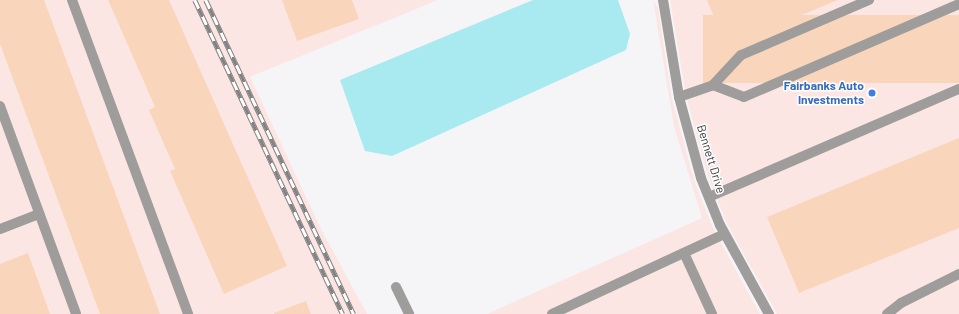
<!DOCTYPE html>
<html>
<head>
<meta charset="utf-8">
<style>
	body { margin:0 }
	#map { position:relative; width:959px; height:314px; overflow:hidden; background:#f5f5f8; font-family:Barlow,sans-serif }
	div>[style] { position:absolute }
	.commercial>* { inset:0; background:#fce6e4 }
	.water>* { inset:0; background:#a8eaf0 }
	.building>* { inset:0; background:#f9d6bb; transform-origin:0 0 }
	.minor>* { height:10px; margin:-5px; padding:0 5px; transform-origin:5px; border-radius:5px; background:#9e9d9c }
	.rail>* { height:4.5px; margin-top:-2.25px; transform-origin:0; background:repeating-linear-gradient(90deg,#fff 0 9px,#828283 0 18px); box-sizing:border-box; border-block:1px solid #828283 }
	.dots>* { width:11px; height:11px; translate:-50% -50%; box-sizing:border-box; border:2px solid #fff; border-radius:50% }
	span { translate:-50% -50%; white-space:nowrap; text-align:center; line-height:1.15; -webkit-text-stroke:3px #fff; paint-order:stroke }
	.shop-label { font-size:12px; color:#366cbe; font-weight:700 }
	.right { translate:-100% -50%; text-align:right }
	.street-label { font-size:12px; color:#3c3c3d }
</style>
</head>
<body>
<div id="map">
	<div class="commercial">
		<div style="clip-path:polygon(0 0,438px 0,250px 77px,321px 229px,367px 314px,0 314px)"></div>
		<div style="clip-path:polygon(653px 0,658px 8px,672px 99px,694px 180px,713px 228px,760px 314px,487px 314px,702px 218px,674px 126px)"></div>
		<div style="clip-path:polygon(670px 0,959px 0,959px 314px,777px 314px,726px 222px,708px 176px,686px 96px)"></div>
	</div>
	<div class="water">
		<div style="clip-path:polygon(533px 0,618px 0,630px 34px,626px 50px,392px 156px,365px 151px,340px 80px)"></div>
	</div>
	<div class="building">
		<div style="clip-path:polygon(0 0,44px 0,160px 314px,100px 314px,0 44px)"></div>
		<div style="clip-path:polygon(108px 0,169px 0,287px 266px,224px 294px,170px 171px,175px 169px,149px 110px,155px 107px)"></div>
		<div style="clip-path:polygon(282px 0,352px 0,359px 19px,297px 41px)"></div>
		<div style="clip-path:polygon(707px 0,838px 0,726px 46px)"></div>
		<div style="left:959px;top:15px;width:68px;height:256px;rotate:90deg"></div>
		<div style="clip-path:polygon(959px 138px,959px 228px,799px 293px,767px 217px)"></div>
		<div style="clip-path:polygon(28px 253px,50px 314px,0 314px,0 264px)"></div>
		<div style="clip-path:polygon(306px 301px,311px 314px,274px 314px,274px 313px)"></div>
	</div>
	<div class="minor">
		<div style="left:72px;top:0;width:335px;rotate:69.7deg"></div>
		<div style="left:663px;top:0;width:98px;rotate:80.6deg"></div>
		<div style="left:679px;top:97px;width:84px;rotate:74.8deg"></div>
		<div style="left:701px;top:178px;width:51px;rotate:68deg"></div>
		<div style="left:720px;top:225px;width:102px;rotate:61.2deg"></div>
		<div style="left:869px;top:0;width:139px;rotate:156.7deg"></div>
		<div style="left:741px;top:55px;width:41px;rotate:133deg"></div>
		<div style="left:713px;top:85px;width:33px;rotate:21deg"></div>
		<div style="left:744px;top:97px;width:234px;rotate:-23.4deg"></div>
		<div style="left:679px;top:97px;width:36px;rotate:-19deg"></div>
		<div style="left:0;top:106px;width:221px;rotate:69.9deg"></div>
		<div style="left:709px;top:197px;width:272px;rotate:-23.4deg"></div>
		<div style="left:0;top:229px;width:42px;rotate:-21deg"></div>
		<div style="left:684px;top:253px;width:67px;rotate:65.3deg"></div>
		<div style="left:396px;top:287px;width:30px;rotate:64deg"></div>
		<div style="left:552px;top:314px;width:190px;rotate:-24.9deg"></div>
		<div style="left:887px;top:314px;width:18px;rotate:-38deg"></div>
		<div style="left:901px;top:303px;width:65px;rotate:-26.6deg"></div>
	</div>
	<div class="rail">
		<div style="left:195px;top:0;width:347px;rotate:64.8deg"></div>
		<div style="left:206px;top:0;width:347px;rotate:64.8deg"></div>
	</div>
	<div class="dots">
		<div style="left:872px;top:93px;background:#3f7fe0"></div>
	</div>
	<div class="shop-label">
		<span class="right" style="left:864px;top:93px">Fairbanks Auto<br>Investments</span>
	</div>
	<div class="street-label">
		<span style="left:711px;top:159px;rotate:73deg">Bennett Drive</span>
	</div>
</div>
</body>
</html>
